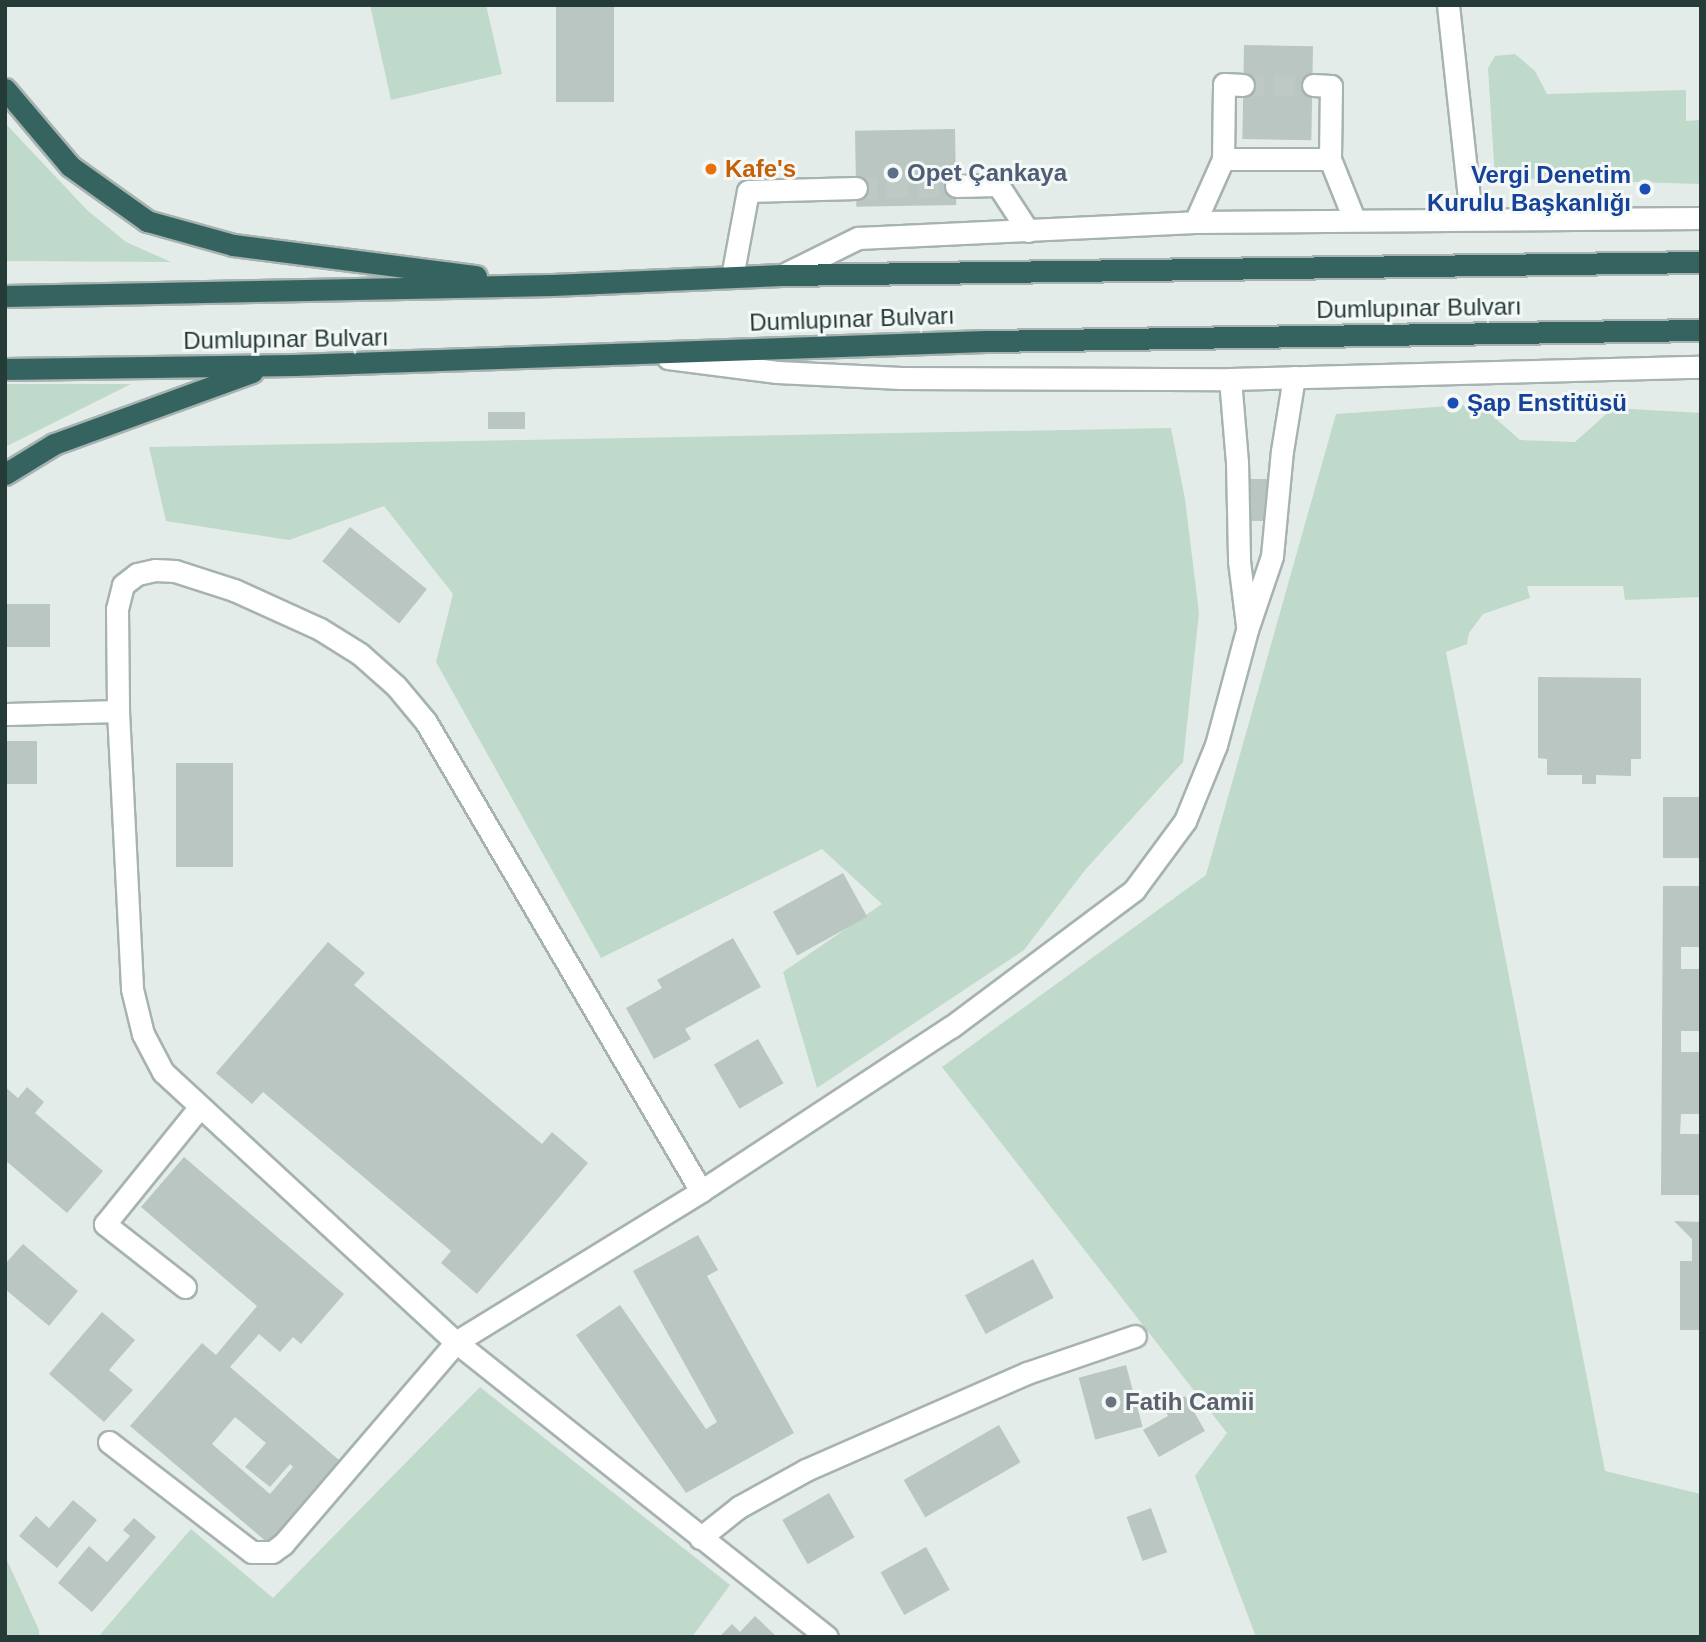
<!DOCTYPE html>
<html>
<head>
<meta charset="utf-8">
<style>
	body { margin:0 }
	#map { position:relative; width:1706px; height:1642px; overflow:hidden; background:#e4ece9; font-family:Arial,sans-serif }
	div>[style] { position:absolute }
	.green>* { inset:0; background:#bfdaca }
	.building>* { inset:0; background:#b9c6c2; transform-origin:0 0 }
	.minor-tunnel>* { height:21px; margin-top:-10.5px; transform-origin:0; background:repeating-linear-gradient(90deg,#bec9c6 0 21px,transparent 0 31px) }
	.roads { filter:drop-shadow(2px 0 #a7b3b0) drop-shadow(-2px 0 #a7b3b0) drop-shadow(0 2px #a7b3b0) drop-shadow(0 -2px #a7b3b0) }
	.minor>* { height:21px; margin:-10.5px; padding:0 10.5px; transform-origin:10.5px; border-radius:10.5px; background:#fff }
	.highway>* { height:21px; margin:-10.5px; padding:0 10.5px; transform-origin:10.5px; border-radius:10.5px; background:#356460 }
	.dots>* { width:19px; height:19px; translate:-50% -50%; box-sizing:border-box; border:4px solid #f4f8f7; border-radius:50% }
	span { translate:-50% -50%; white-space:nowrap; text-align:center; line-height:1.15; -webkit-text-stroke:6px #f4f8f7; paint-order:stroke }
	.food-label { font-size:24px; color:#c56008; font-weight:700 }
	.left { translate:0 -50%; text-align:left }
	.service-label { font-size:24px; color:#4e5e75; font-weight:700 }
	.transit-label { font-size:24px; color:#164399; font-weight:700 }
	.right { translate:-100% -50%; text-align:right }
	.street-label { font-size:24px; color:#253b38 }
	.worship-label { font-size:24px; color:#5b616d; font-weight:700 }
	.frame { position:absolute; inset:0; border:7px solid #253b38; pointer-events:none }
</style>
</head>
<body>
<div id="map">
	<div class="green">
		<div style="clip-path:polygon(370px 5px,486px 5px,502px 74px,391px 100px)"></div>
		<div style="clip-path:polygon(1515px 54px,1535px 71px,1547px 94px,1686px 90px,1686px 121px,1701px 120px,1701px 184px,1495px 178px,1488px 68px,1495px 56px)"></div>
		<div style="clip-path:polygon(5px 123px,87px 210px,126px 242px,171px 262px,5px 261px)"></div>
		<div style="clip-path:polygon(5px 384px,131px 384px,5px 447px)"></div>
		<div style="clip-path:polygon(1479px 404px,1520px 440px,1575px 442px,1613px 408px,1701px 413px,1701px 597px,1625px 600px,1623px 586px,1527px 586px,1530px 598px,1483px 614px,1469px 633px,1467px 644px,1446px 652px,1605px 1471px,1701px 1494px,1701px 1637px,1256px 1637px,1195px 1476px,1227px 1433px,942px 1067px,1206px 875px,1336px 414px)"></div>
		<div style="clip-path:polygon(1171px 428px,1185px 499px,1199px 613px,1183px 762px,1085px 870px,1024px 950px,817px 1088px,783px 972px,882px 904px,822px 849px,601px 958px,436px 662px,453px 594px,384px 506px,289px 540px,166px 521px,149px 447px)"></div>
		<div style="clip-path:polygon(480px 1387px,730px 1585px,692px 1637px,98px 1637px,191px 1529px,273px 1598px)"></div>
		<div style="clip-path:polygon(5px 1556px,39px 1630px,39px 1637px,5px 1637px)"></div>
	</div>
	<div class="building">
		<div style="left:556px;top:5px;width:58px;height:97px"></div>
		<div style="left:1244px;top:45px;width:69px;height:94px;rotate:1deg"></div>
		<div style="left:955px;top:129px;width:76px;height:100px;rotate:89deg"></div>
		<div style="left:488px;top:412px;width:37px;height:17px"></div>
		<div style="left:1250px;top:479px;width:21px;height:42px"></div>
		<div style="left:350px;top:527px;width:99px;height:44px;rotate:39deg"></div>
		<div style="left:50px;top:604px;width:43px;height:45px;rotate:90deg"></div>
		<div style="clip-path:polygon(1538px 677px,1641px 678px,1641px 759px,1631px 759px,1631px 776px,1596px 775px,1596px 784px,1582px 784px,1582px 775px,1547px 775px,1547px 759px,1538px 758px)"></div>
		<div style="left:37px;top:741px;width:43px;height:32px;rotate:90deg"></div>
		<div style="left:176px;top:763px;width:57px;height:104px"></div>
		<div style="left:1663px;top:797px;width:38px;height:61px"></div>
		<div style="left:843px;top:873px;width:50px;height:80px;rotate:61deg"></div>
		<div style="clip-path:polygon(1663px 886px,1701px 886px,1701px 947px,1681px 947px,1681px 969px,1701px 969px,1701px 1031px,1681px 1031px,1681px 1052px,1701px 1052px,1701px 1114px,1681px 1114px,1680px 1134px,1701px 1134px,1701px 1195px,1661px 1195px)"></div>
		<div style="clip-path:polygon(733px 938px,761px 987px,685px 1029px,691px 1039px,654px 1059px,626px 1008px,662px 988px,657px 980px)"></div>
		<div style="clip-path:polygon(328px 942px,365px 973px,354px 985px,542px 1144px,552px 1132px,588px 1163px,477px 1294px,441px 1263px,451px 1251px,263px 1092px,252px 1104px,216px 1073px)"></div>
		<div style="left:758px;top:1039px;width:51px;height:51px;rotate:60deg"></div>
		<div style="clip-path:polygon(5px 1087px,18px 1098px,27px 1087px,44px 1102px,35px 1113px,103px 1171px,67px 1213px,5px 1160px)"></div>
		<div style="clip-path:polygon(evenodd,184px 1157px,344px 1294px,301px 1344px,293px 1337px,280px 1352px,259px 1334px,230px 1367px,339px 1460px,268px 1543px,130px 1426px,202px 1343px,216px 1355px,257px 1306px,141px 1207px,184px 1157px,235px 1417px,266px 1443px,245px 1467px,270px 1487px,290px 1464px,293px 1467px,270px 1494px,212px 1444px,235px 1417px)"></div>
		<div style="clip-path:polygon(1674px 1221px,1701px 1222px,1701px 1330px,1680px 1330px,1680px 1261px,1692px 1261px,1692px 1239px)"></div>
		<div style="clip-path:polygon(698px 1235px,718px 1270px,707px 1276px,794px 1433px,686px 1493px,576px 1335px,620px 1305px,706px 1429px,717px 1422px,633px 1271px)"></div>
		<div style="clip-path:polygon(23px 1244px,78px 1291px,49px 1326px,5px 1289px,5px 1264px)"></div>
		<div style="left:1033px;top:1259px;width:44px;height:77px;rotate:62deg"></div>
		<div style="clip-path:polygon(102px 1312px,135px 1340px,109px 1370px,133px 1390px,104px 1422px,49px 1374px)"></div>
		<div style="left:1126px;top:1365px;width:64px;height:49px;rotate:75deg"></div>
		<div style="clip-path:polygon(1185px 1396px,1205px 1431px,1159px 1457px,1143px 1430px,1168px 1416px,1164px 1408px)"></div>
		<div style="left:999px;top:1425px;width:43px;height:110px;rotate:60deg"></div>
		<div style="left:829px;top:1493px;width:51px;height:54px;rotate:60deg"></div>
		<div style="clip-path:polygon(73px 1500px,97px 1520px,57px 1568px,19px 1536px,36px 1516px,49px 1528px)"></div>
		<div style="left:1151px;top:1508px;width:47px;height:26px;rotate:70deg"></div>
		<div style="clip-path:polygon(134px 1518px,156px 1537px,92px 1612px,58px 1583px,89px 1546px,107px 1562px,130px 1536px,123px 1530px)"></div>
		<div style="left:926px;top:1547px;width:49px;height:52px;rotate:61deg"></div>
		<div style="clip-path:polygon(755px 1616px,777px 1637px,719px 1637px,732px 1624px,740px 1632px)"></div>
	</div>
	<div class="minor-tunnel">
		<div style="left:1243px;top:85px;width:70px"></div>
		<div style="left:856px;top:188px;width:100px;rotate:-1.1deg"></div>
	</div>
	<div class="roads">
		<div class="minor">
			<div style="left:1448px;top:5px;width:214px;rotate:83.8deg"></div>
			<div style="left:1313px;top:85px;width:18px;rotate:3deg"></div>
			<div style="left:1331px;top:86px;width:73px;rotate:90.8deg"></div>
			<div style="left:1223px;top:159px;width:75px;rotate:-89.2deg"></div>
			<div style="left:1224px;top:84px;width:19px;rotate:3deg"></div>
			<div style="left:956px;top:186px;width:42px;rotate:-1.4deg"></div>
			<div style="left:998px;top:185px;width:55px;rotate:56.9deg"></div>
			<div style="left:1195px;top:222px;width:69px;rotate:-66deg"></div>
			<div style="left:1223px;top:159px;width:107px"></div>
			<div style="left:1330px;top:159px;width:65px;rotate:68.2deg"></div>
			<div style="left:783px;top:275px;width:84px;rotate:-26.3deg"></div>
			<div style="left:858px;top:238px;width:337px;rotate:-2.7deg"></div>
			<div style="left:1195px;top:222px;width:506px;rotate:-0.45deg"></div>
			<div style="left:732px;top:277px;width:87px;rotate:-79.5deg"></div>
			<div style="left:748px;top:191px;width:108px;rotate:-1.6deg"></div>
			<div style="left:668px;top:358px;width:110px;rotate:7.3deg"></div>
			<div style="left:777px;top:372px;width:124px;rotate:2.8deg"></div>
			<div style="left:901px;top:378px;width:329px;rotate:0.2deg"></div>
			<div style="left:1230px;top:379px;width:471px;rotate:-1.5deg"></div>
			<div style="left:1230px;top:379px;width:83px;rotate:85.2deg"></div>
			<div style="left:1237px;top:462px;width:99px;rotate:88.8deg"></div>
			<div style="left:1239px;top:561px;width:64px;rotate:82.9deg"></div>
			<div style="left:5px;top:714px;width:113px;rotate:-1.5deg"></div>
			<div style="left:701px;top:1191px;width:544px;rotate:-120.39deg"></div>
			<div style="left:426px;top:722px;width:47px;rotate:-129.8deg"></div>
			<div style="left:396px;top:686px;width:48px;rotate:-138.4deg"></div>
			<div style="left:360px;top:654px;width:47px;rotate:-148deg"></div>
			<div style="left:320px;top:629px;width:94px;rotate:-155.6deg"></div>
			<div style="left:234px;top:590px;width:62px;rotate:-162.1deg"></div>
			<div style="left:175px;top:571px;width:20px;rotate:-177deg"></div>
			<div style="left:155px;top:570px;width:18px;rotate:167deg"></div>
			<div style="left:137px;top:574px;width:18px;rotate:142deg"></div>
			<div style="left:123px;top:585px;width:25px;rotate:104deg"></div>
			<div style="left:117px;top:609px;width:102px;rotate:89.4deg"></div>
			<div style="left:118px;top:711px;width:278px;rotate:87.1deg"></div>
			<div style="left:132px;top:989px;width:46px;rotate:76.3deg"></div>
			<div style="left:143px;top:1034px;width:43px;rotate:62.2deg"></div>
			<div style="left:163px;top:1072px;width:398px;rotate:42.7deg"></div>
			<div style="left:456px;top:1342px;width:474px;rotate:38.5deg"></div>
			<div style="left:185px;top:1287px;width:102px;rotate:-141.8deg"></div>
			<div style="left:105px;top:1224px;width:149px;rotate:-51deg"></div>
			<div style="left:109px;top:1442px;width:180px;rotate:37.6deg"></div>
			<div style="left:252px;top:1552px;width:20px"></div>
			<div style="left:272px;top:1552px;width:14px;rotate:-36deg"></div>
			<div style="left:283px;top:1544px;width:266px;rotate:-49.4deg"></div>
			<div style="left:456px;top:1342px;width:288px;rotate:-31.6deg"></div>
			<div style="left:701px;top:1191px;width:299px;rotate:-33.3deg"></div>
			<div style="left:951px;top:1027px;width:229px;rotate:-36.8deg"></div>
			<div style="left:1134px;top:890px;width:86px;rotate:-53.5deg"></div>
			<div style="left:1185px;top:821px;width:82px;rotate:-67.8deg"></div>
			<div style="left:1216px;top:745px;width:119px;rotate:-74.9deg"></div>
			<div style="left:1247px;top:630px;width:78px;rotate:-71.3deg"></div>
			<div style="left:1272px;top:556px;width:105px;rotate:-84.6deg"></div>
			<div style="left:1282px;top:451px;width:75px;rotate:-80.8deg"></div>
			<div style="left:700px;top:1538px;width:50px;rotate:-38.5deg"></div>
			<div style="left:739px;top:1507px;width:77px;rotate:-28.9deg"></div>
			<div style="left:806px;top:1470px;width:241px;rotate:-23.7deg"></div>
			<div style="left:1027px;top:1373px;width:114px;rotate:-18.9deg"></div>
		</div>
		<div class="highway">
			<div style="left:5px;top:89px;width:101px;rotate:49.8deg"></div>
			<div style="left:70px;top:166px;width:95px;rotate:35.5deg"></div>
			<div style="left:147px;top:221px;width:89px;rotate:15.6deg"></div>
			<div style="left:233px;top:245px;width:245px;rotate:7.3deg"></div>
			<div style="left:5px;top:296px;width:546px;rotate:-1.15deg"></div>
			<div style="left:551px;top:285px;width:232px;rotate:-2.5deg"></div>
			<div style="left:783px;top:275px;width:918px;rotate:-0.81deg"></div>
			<div style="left:5px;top:369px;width:289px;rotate:-0.8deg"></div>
			<div style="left:294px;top:365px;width:692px;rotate:-1.99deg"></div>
			<div style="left:986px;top:341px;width:715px;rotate:-0.88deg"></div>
			<div style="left:5px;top:474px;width:57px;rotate:-31.5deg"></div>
			<div style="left:54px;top:444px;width:211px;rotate:-20deg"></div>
		</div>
	</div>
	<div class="dots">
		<div style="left:711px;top:169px;background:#e8710a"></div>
		<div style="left:893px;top:173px;background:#5c6f8a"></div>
		<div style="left:1645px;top:189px;background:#1a4fb4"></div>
		<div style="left:1453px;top:403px;background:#1a4fb4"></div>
		<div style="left:1111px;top:1402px;background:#6b7280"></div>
	</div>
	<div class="food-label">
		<span class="left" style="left:725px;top:169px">Kafe's</span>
	</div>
	<div class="service-label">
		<span class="left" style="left:907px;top:173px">Opet Çankaya</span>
	</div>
	<div class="transit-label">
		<span class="right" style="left:1631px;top:189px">Vergi Denetim<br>Kurulu Başkanlığı</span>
		<span class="left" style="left:1467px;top:403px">Şap Enstitüsü</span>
	</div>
	<div class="street-label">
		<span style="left:1419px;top:308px;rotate:-1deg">Dumlupınar Bulvarı</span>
		<span style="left:852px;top:319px;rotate:-2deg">Dumlupınar Bulvarı</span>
		<span style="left:286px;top:339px;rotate:-1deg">Dumlupınar Bulvarı</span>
	</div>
	<div class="worship-label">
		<span class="left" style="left:1125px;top:1402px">Fatih Camii</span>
	</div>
	<div class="frame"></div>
</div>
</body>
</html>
